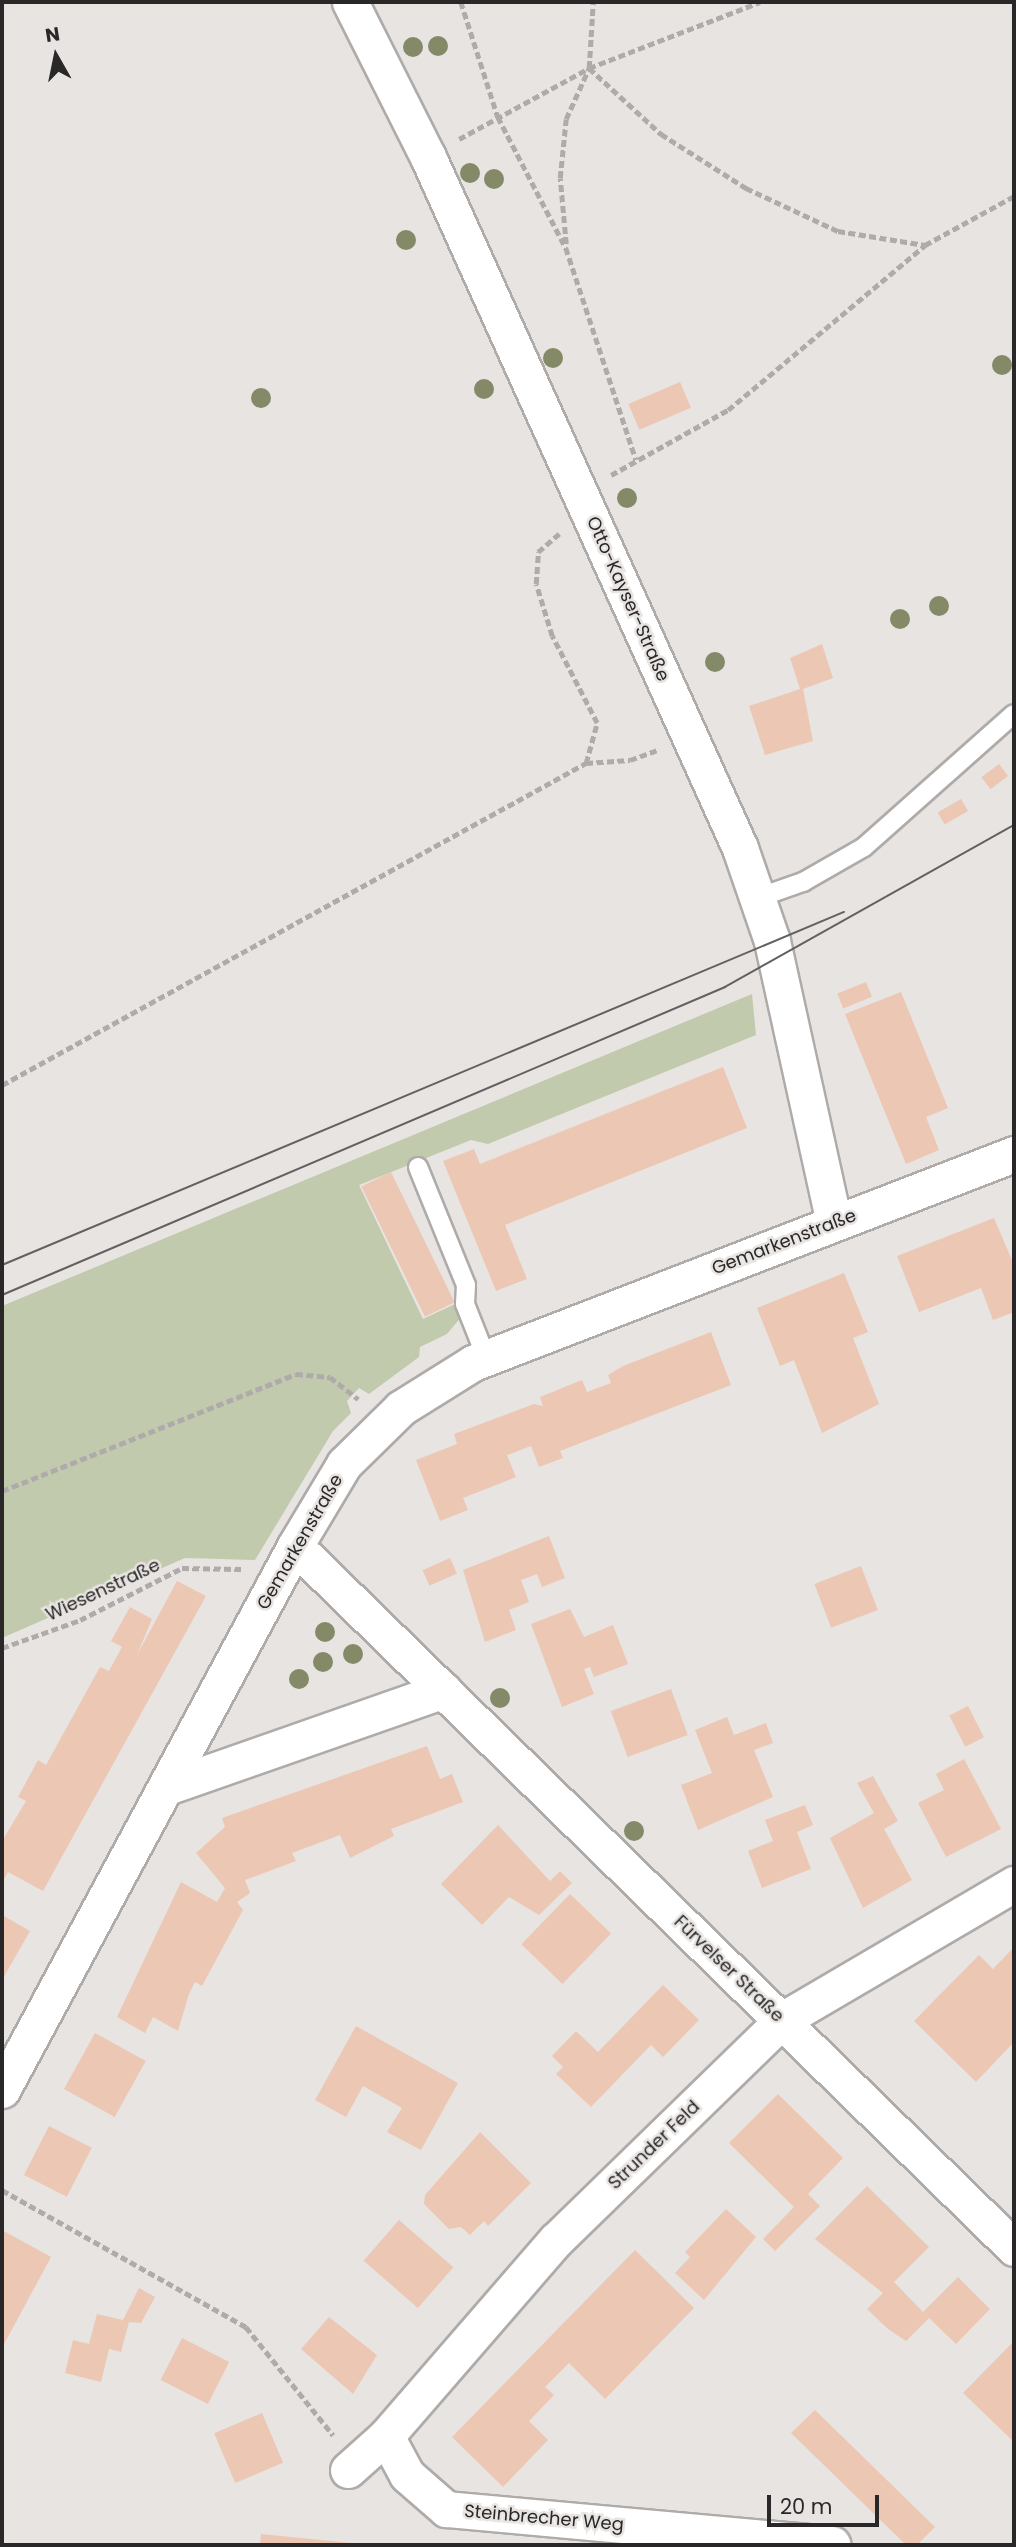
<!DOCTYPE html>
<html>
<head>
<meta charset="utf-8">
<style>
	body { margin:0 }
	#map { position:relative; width:1016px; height:2547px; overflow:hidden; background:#e8e4e2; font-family:Poppins,sans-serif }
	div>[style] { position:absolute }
	.green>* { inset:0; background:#c1caac }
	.building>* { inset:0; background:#ecc7b4; transform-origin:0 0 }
	.path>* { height:4.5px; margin-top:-2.25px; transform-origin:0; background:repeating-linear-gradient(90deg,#aeabaa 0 7px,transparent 0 10.5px) }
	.roads { filter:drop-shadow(2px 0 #aeaba9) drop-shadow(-2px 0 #aeaba9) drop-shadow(0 2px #aeaba9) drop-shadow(0 -2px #aeaba9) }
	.lane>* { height:18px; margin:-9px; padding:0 9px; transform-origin:9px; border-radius:9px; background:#fff }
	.street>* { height:35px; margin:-17.5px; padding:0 17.5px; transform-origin:17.5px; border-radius:17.5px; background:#fff }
	.tram>* { height:2px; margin:-1px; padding:0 1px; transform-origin:1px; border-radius:1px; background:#636060 }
	.trees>* { width:20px; height:20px; margin:-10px; border-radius:50%; background:#848968 }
	span { translate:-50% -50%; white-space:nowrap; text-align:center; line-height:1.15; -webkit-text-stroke:5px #e8e4e2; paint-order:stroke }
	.street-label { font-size:18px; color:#292727 }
	.frame { position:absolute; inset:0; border:4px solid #292727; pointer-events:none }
	.north { position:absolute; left:21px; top:21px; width:70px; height:70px; -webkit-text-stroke:5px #e8e4e2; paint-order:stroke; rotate:351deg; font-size:19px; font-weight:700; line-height:28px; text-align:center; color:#292727 }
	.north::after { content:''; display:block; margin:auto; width:24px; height:32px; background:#292727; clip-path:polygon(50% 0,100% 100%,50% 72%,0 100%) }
	.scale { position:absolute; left:767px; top:2495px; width:112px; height:32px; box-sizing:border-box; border:4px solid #292727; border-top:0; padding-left:9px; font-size:21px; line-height:24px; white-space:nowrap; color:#292727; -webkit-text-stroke:5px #e8e4e2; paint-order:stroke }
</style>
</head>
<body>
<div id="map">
	<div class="green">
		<div style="clip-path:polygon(752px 994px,756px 1035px,488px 1144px,471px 1140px,359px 1185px,423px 1319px,455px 1304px,461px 1317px,447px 1334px,420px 1347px,419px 1357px,369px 1394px,359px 1388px,347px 1401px,351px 1413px,333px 1431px,255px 1560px,185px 1558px,2px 1638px,2px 1306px)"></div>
	</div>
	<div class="building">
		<div style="left:680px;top:382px;width:28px;height:56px;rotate:67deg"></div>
		<div style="clip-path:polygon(822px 644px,833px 678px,803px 689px,813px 741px,765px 755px,749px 706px,800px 689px,790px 658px)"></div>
		<div style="left:999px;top:764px;width:15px;height:22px;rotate:53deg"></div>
		<div style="left:961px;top:799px;width:14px;height:27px;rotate:60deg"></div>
		<div style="left:866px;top:982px;width:16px;height:31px;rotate:68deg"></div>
		<div style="clip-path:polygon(901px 992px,948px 1108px,926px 1117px,939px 1150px,906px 1164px,845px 1014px)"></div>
		<div style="clip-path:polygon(723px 1067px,747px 1128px,505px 1225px,527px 1279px,496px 1291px,443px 1161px,474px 1149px,480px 1164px)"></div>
		<div style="left:391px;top:1172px;width:145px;height:33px;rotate:64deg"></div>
		<div style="clip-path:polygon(994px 1218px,1014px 1265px,1014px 1312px,993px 1320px,981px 1288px,919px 1312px,897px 1256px)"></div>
		<div style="clip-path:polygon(844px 1273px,868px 1332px,853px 1338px,879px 1404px,822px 1433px,794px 1360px,780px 1366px,757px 1308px)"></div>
		<div style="clip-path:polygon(711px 1332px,731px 1385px,560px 1451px,563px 1458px,539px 1467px,531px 1446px,507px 1455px,516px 1477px,463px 1498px,468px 1510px,440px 1521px,416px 1460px,457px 1444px,454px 1434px,534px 1404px,543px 1406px,540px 1397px,582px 1380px,587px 1392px,611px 1383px,608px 1375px,623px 1366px)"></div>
		<div style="clip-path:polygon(549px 1536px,565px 1578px,542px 1587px,537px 1574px,521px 1580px,529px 1602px,509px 1610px,516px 1630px,485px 1642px,463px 1570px)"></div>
		<div style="left:450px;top:1558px;width:17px;height:30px;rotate:66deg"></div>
		<div style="left:861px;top:1566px;width:47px;height:50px;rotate:69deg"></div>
		<div style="clip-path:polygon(177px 1581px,206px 1596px,43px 1891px,8px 1872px,2px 1883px,2px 1841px,26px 1801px,18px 1797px,38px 1760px,46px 1765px,100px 1667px,109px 1671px,122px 1647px,111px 1641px,130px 1607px,152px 1619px,137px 1655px)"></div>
		<div style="clip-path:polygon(570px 1609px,584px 1637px,613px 1625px,628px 1664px,594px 1677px,590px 1667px,584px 1669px,594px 1694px,562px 1707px,531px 1624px)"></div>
		<div style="left:671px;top:1689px;width:49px;height:64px;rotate:70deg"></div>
		<div style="left:968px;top:1706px;width:35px;height:21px;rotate:63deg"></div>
		<div style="clip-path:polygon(727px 1717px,734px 1735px,766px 1723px,773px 1743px,754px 1750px,773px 1797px,698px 1830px,681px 1785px,712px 1773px,695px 1730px)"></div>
		<div style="clip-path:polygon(427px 1746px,440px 1779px,452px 1774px,463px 1802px,391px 1829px,394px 1836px,350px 1858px,340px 1835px,292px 1853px,296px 1861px,245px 1880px,250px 1893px,237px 1902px,243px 1910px,202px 1986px,195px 1982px,189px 1994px,178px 2031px,153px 2017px,145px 2033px,117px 2017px,181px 1882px,217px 1902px,225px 1888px,196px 1853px,225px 1827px,222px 1818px)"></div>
		<div style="clip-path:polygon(964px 1759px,1001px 1829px,946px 1857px,918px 1803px,944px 1790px,936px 1774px)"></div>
		<div style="clip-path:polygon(873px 1776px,898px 1821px,884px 1829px,912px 1880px,863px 1908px,830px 1838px,874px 1813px,857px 1783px)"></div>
		<div style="clip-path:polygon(805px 1805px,813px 1825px,797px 1832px,811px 1869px,762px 1888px,748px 1851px,773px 1841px,765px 1820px)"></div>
		<div style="clip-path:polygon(498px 1825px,550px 1881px,560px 1871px,572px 1883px,539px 1915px,509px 1897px,482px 1925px,441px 1884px)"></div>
		<div style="left:570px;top:1894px;width:57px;height:70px;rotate:44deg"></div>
		<div style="clip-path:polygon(2px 1915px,30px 1931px,2px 1980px)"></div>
		<div style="clip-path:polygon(1014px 1947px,1014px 2042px,976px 2082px,914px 2021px,979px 1955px,993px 1969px)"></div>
		<div style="clip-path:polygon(663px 1985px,699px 2020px,663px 2057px,651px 2045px,591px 2107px,556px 2074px,563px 2067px,552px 2056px,576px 2031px,598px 2052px)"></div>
		<div style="clip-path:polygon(356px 2026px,458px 2083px,421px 2150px,387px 2132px,402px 2108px,363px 2086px,346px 2117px,315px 2100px)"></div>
		<div style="left:95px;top:2033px;width:58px;height:64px;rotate:29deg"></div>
		<div style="clip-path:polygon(778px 2094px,843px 2158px,808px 2194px,820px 2206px,775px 2251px,763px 2239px,794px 2207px,729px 2143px)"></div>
		<div style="left:49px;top:2126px;width:48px;height:55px;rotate:27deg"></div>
		<div style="clip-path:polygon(480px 2132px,531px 2183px,488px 2226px,484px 2221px,470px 2235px,461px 2227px,449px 2229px,424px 2204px,425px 2195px)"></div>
		<div style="clip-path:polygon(867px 2186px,929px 2247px,894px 2282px,923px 2312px,958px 2277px,990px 2309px,956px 2344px,929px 2318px,906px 2341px,888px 2329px,867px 2309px,883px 2293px,815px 2239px)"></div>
		<div style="clip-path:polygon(726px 2209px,756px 2237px,704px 2300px,675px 2273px,690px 2257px,685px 2252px)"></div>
		<div style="left:399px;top:2220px;width:72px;height:54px;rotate:41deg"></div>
		<div style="clip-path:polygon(2px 2230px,51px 2257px,2px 2348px)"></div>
		<div style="clip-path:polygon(635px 2250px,694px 2308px,605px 2399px,569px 2363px,545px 2387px,554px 2395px,529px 2421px,548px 2440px,503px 2487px,452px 2437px)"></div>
		<div style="clip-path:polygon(139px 2288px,155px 2297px,141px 2323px,129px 2322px,121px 2352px,109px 2349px,101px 2382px,65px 2373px,73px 2340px,89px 2344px,97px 2314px,123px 2320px)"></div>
		<div style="clip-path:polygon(329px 2317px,377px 2355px,353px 2394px,301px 2349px)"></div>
		<div style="left:182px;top:2338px;width:53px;height:47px;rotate:27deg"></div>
		<div style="clip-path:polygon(1014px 2341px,1014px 2442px,963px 2393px)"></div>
		<div style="clip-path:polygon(815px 2410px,935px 2527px,917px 2545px,906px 2545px,791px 2433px)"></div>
		<div style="left:262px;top:2413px;width:54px;height:52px;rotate:67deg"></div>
		<div style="clip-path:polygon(261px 2534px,352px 2543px,352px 2545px,260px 2545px)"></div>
	</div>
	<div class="path">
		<div style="left:461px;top:2px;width:121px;rotate:72.2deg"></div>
		<div style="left:498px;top:117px;width:148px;rotate:62.6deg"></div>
		<div style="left:566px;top:248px;width:223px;rotate:71.7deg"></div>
		<div style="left:589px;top:68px;width:98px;rotate:42.5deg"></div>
		<div style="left:661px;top:134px;width:101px;rotate:32.4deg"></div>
		<div style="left:746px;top:188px;width:102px;rotate:25.1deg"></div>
		<div style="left:838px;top:231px;width:88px;rotate:9.1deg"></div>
		<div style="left:459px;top:139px;width:148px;rotate:-28.6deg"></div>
		<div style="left:589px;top:68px;width:183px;rotate:-21.1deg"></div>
		<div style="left:566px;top:244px;width:66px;rotate:-95.2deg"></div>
		<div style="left:560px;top:178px;width:59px;rotate:-84.2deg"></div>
		<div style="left:566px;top:119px;width:56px;rotate:-65.7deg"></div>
		<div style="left:589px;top:68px;width:66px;rotate:-86.5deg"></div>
		<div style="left:611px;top:475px;width:134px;rotate:-29.1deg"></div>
		<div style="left:728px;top:410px;width:257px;rotate:-39.9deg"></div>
		<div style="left:925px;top:245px;width:102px;rotate:-28.8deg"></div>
		<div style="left:586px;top:763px;width:44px;rotate:-3.9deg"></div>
		<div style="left:630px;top:760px;width:29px;rotate:-20deg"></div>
		<div style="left:2px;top:1085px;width:667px;rotate:-28.87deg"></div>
		<div style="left:586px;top:763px;width:41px;rotate:-74.6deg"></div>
		<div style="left:597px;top:723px;width:98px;rotate:-117.3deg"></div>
		<div style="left:552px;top:636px;width:54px;rotate:-107.1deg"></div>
		<div style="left:536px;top:584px;width:32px;rotate:-86deg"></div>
		<div style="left:538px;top:552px;width:28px;rotate:-41deg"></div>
		<div style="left:2px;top:1491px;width:316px;rotate:-21.7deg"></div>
		<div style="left:296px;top:1374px;width:34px;rotate:5deg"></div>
		<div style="left:330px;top:1377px;width:36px;rotate:38deg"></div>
		<div style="left:2px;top:1648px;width:83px;rotate:-19.7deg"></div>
		<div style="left:80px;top:1620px;width:114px;rotate:-27deg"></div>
		<div style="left:182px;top:1568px;width:59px;rotate:1deg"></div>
		<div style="left:2px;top:2190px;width:280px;rotate:29.3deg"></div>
		<div style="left:246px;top:2327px;width:139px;rotate:51.1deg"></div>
	</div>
	<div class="roads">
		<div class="lane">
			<div style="left:760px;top:897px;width:46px;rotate:-19.2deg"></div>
			<div style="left:803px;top:882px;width:70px;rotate:-29.8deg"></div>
			<div style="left:864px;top:847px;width:200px;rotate:-41.6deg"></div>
			<div style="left:418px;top:1167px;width:127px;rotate:67.9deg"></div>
			<div style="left:466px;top:1285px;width:19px;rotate:93deg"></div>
			<div style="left:465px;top:1304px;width:57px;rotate:68.4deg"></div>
		</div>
		<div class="street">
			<div style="left:350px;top:2px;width:174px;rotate:63.3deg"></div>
			<div style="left:428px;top:157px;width:758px;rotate:65.7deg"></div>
			<div style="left:740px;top:848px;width:98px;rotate:71deg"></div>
			<div style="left:772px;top:941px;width:288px;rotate:77.6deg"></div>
			<div style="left:295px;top:1546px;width:1005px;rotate:44.31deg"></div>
			<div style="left:167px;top:1787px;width:293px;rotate:-19.3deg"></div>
			<div style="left:2px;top:2090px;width:618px;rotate:-61.69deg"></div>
			<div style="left:295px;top:1546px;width:96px;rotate:-59.1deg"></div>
			<div style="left:344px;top:1464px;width:80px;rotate:-44.5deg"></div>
			<div style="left:401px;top:1408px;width:85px;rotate:-32deg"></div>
			<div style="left:473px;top:1363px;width:580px;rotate:-21.12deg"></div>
			<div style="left:386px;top:2436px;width:44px;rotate:61.7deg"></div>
			<div style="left:407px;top:2475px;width:52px;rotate:41.1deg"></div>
			<div style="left:446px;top:2509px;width:388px;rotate:5.2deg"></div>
			<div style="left:348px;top:2470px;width:51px;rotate:-41.8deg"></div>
			<div style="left:386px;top:2436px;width:259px;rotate:-49.1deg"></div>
			<div style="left:556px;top:2240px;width:315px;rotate:-44.2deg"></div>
			<div style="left:782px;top:2020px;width:269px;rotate:-30.4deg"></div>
		</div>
	</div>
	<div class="tram">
		<div style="left:2px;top:1265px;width:913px;rotate:-22.75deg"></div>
		<div style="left:2px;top:1295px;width:786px;rotate:-23.07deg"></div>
		<div style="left:725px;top:987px;width:331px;rotate:-29.3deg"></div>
	</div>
	<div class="trees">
		<div style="left:438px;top:46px"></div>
		<div style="left:413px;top:47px"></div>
		<div style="left:470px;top:173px"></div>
		<div style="left:494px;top:179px"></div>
		<div style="left:406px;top:240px"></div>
		<div style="left:553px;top:358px"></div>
		<div style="left:1002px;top:365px"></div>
		<div style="left:484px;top:389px"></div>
		<div style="left:261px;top:398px"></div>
		<div style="left:627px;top:498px"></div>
		<div style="left:939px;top:606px"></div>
		<div style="left:900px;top:619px"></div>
		<div style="left:715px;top:662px"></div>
		<div style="left:325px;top:1632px"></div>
		<div style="left:353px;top:1654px"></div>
		<div style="left:323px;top:1662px"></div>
		<div style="left:299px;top:1679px"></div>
		<div style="left:500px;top:1698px"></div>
		<div style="left:634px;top:1831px"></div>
	</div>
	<div class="street-label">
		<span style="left:628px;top:599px;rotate:66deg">Otto-Kayser-Straße</span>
		<span style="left:784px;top:1242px;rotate:-21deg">Gemarkenstraße</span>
		<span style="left:300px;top:1542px;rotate:-60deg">Gemarkenstraße</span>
		<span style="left:103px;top:1590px;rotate:-25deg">Wiesenstraße</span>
		<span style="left:729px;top:1969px;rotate:44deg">Fürvelser Straße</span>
		<span style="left:654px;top:2145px;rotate:-44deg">Strunder Feld</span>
		<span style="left:544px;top:2518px;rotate:5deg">Steinbrecher Weg</span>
	</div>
	<div class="frame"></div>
	<div class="north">N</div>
	<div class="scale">20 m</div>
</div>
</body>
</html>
